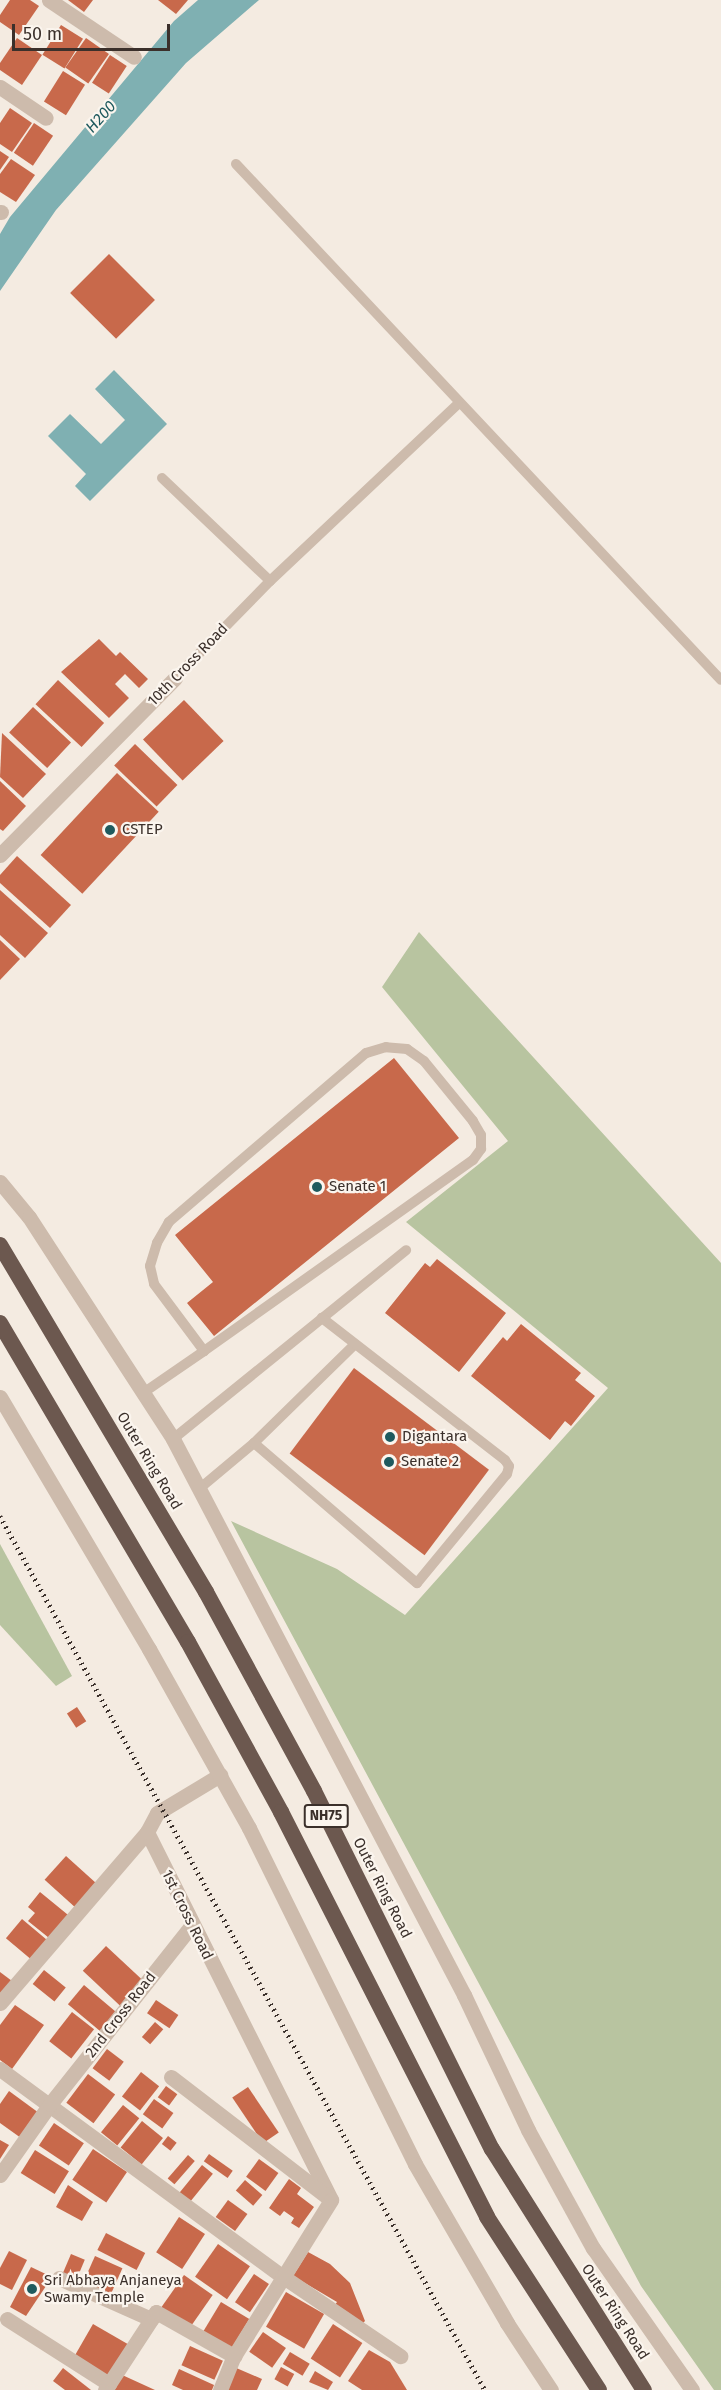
<!DOCTYPE html>
<html>
<head>
<meta charset="utf-8">
<style>
	body { margin:0 }
	#map { position:relative; width:721px; height:2390px; overflow:hidden; background:#f4ebe1; font-family:"Fira Sans",sans-serif }
	div>[style] { position:absolute }
	.green>* { inset:0; background:#b8c4a0 }
	.water>* { inset:0; background:#7fb0b2 }
	.building>* { inset:0; background:#c8694b; transform-origin:0 0 }
	.service>* { height:10px; margin:-5px; padding:0 5px; transform-origin:5px; border-radius:5px; background:#cdbbac }
	.minor>* { height:15px; margin:-7.5px; padding:0 7.5px; transform-origin:7.5px; border-radius:7.5px; background:#cdbbac }
	.tertiary>* { height:15px; margin:-7.5px; padding:0 7.5px; transform-origin:7.5px; border-radius:7.5px; background:#cdbbac }
	.trunk>* { height:16px; margin:-8px; padding:0 8px; transform-origin:8px; border-radius:8px; background:#6c584f }
	.rail>* { height:4.5px; margin-top:-2.25px; transform-origin:0; background:repeating-linear-gradient(90deg,#3b302b 0 1.5px,transparent 0 6px) }
	.dots>* { width:16px; height:16px; translate:-50% -50%; box-sizing:border-box; border:3px solid #fbf5ee; border-radius:50% }
	span { translate:-50% -50%; white-space:nowrap; text-align:center; line-height:1.15; -webkit-text-stroke:4.5px #fbf5ee; paint-order:stroke }
	.shield-label span { padding:2px 4px; background:#fbf5ee; border:2px solid; border-radius:4px; -webkit-text-stroke-width:0 }
	.shield-label { font-size:14px; color:#3b302b; font-weight:700 }
	.street-label { font-size:15px; color:#3b302b }
	.poi-label { font-size:15px; color:#3b302b }
	.left { translate:0 -50%; text-align:left }
	.water-label { font-size:16px; color:#1f5a5e; font-style:italic }
	.scale { position:absolute; left:12px; top:24px; width:158px; height:27px; box-sizing:border-box; border:3px solid #3b302b; border-top:0; padding-left:8px; font-size:18px; line-height:21px; white-space:nowrap; color:#3b302b; -webkit-text-stroke:4px #fbf5ee; paint-order:stroke }
</style>
</head>
<body>
<div id="map">
	<div class="green">
		<div style="clip-path:polygon(419px 932px,721px 1263px,721px 2390px,714px 2390px,641px 2286px,231px 1521px,337px 1569px,405px 1615px,608px 1388px,406px 1222px,508px 1141px,382px 987px)"></div>
		<div style="clip-path:polygon(0 1544px,72px 1676px,56px 1686px,0 1625px)"></div>
	</div>
	<div class="water">
		<div style="clip-path:polygon(198px 0,259px 0,186px 63px,56px 210px,0 291px,0 234px,10px 217px,174px 21px)"></div>
		<div style="clip-path:polygon(114px 370px,167px 424px,90px 501px,75px 486px,86px 474px,48px 436px,70px 414px,101px 444px,125px 420px,95px 389px)"></div>
	</div>
	<div class="building">
		<div style="clip-path:polygon(10px 0,30px 0,39px 6px,19px 35px,0 22px,0 15px)"></div>
		<div style="clip-path:polygon(68px 0,93px 0,84px 12px)"></div>
		<div style="clip-path:polygon(158px 0,188px 0,176px 14px)"></div>
		<div style="left:61px;top:25px;width:26px;height:35px;rotate:32deg"></div>
		<div style="clip-path:polygon(17px 38px,42px 55px,22px 85px,0 70px,0 63px)"></div>
		<div style="left:86px;top:38px;width:28px;height:36px;rotate:35deg"></div>
		<div style="left:110px;top:55px;width:20px;height:33px;rotate:33deg"></div>
		<div style="left:63px;top:71px;width:26px;height:36px;rotate:32deg"></div>
		<div style="clip-path:polygon(10px 108px,32px 123px,12px 152px,0 144px,0 123px)"></div>
		<div style="left:34px;top:123px;width:23px;height:36px;rotate:34deg"></div>
		<div style="clip-path:polygon(0 151px,9px 157px,0 170px)"></div>
		<div style="clip-path:polygon(11px 159px,35px 175px,16px 202px,0 192px,0 174px)"></div>
		<div style="left:109px;top:254px;width:65px;height:55px;rotate:45deg"></div>
		<div style="clip-path:polygon(99px 639px,116px 656px,120px 652px,148px 679px,139px 688px,125px 674px,115px 684px,129px 698px,109px 718px,61px 672px)"></div>
		<div style="left:58px;top:680px;width:63px;height:33px;rotate:43deg"></div>
		<div style="left:184px;top:700px;width:57px;height:57px;rotate:46deg"></div>
		<div style="left:33px;top:707px;width:52px;height:35px;rotate:43deg"></div>
		<div style="clip-path:polygon(2px 733px,46px 774px,23px 798px,0 777px)"></div>
		<div style="left:135px;top:744px;width:59px;height:30px;rotate:44deg"></div>
		<div style="left:117px;top:773px;width:57px;height:112px;rotate:43deg"></div>
		<div style="clip-path:polygon(0 781px,26px 806px,3px 831px,0 829px)"></div>
		<div style="clip-path:polygon(17px 856px,71px 905px,50px 928px,0 883px,0 875px)"></div>
		<div style="clip-path:polygon(0 890px,48px 933px,25px 958px,0 935px)"></div>
		<div style="clip-path:polygon(0 940px,20px 959px,0 980px)"></div>
		<div style="clip-path:polygon(394px 1058px,459px 1138px,214px 1336px,187px 1303px,213px 1282px,175px 1235px)"></div>
		<div style="clip-path:polygon(437px 1259px,506px 1313px,459px 1372px,385px 1313px,425px 1263px,430px 1267px)"></div>
		<div style="clip-path:polygon(521px 1324px,581px 1373px,575px 1380px,595px 1396px,571px 1426px,565px 1421px,550px 1440px,471px 1376px,503px 1337px,507px 1341px)"></div>
		<div style="left:354px;top:1368px;width:169px;height:107px;rotate:37deg"></div>
		<div style="left:77px;top:1707px;width:17px;height:12px;rotate:57deg"></div>
		<div style="left:66px;top:1856px;width:47px;height:32px;rotate:42deg"></div>
		<div style="clip-path:polygon(40px 1892px,73px 1919px,54px 1942px,28px 1921px,35px 1913px,28px 1907px)"></div>
		<div style="left:22px;top:1919px;width:35px;height:25px;rotate:40deg"></div>
		<div style="left:106px;top:1946px;width:51px;height:34px;rotate:43deg"></div>
		<div style="left:44px;top:1970px;width:28px;height:18px;rotate:39deg"></div>
		<div style="clip-path:polygon(0 1972px,16px 1984px,0 2004px)"></div>
		<div style="left:84px;top:1985px;width:43px;height:25px;rotate:40deg"></div>
		<div style="left:156px;top:2000px;width:27px;height:16px;rotate:34deg"></div>
		<div style="clip-path:polygon(15px 2005px,44px 2025px,12px 2069px,0 2060px,0 2025px)"></div>
		<div style="left:72px;top:2012px;width:28px;height:37px;rotate:38deg"></div>
		<div style="left:155px;top:2022px;width:11px;height:20px;rotate:41deg"></div>
		<div style="left:107px;top:2049px;width:21px;height:24px;rotate:37deg"></div>
		<div style="left:141px;top:2072px;width:23px;height:31px;rotate:38deg"></div>
		<div style="left:88px;top:2074px;width:34px;height:36px;rotate:37deg"></div>
		<div style="left:166px;top:2086px;width:14px;height:14px;rotate:36deg"></div>
		<div style="left:248px;top:2087px;width:55px;height:19px;rotate:56deg"></div>
		<div style="clip-path:polygon(9px 2091px,39px 2113px,21px 2138px,0 2123px,0 2104px)"></div>
		<div style="left:154px;top:2099px;width:24px;height:19px;rotate:36deg"></div>
		<div style="left:123px;top:2105px;width:21px;height:35px;rotate:39deg"></div>
		<div style="left:142px;top:2121px;width:27px;height:34px;rotate:39deg"></div>
		<div style="left:54px;top:2123px;width:36px;height:27px;rotate:34deg"></div>
		<div style="left:168px;top:2136px;width:11px;height:10px;rotate:38deg"></div>
		<div style="clip-path:polygon(0 2140px,9px 2145px,0 2159px)"></div>
		<div style="left:93px;top:2149px;width:41px;height:37px;rotate:34deg"></div>
		<div style="left:35px;top:2150px;width:40px;height:27px;rotate:32deg"></div>
		<div style="left:209px;top:2154px;width:29px;height:9px;rotate:35deg"></div>
		<div style="left:188px;top:2155px;width:9px;height:31px;rotate:41deg"></div>
		<div style="left:259px;top:2159px;width:24px;height:22px;rotate:36deg"></div>
		<div style="left:202px;top:2165px;width:14px;height:39px;rotate:39deg"></div>
		<div style="clip-path:polygon(289px 2179px,301px 2188px,297px 2194px,314px 2207px,299px 2228px,291px 2223px,294px 2218px,284px 2211px,280px 2216px,269px 2208px)"></div>
		<div style="left:245px;top:2180px;width:23px;height:14px;rotate:41deg"></div>
		<div style="clip-path:polygon(68px 2185px,93px 2202px,82px 2221px,56px 2207px)"></div>
		<div style="left:228px;top:2200px;width:24px;height:21px;rotate:36deg"></div>
		<div style="left:179px;top:2217px;width:31px;height:42px;rotate:33deg"></div>
		<div style="left:106px;top:2233px;width:44px;height:19px;rotate:27deg"></div>
		<div style="left:218px;top:2244px;width:39px;height:40px;rotate:35deg"></div>
		<div style="clip-path:polygon(9px 2251px,27px 2260px,12px 2290px,0 2284px,0 2268px)"></div>
		<div style="clip-path:polygon(308px 2252px,330px 2264px,350px 2283px,365px 2321px,362px 2324px,335px 2305px,337px 2302px,293px 2276px)"></div>
		<div style="left:71px;top:2254px;width:15px;height:24px;rotate:23deg"></div>
		<div style="left:95px;top:2256px;width:30px;height:33px;rotate:24deg"></div>
		<div style="clip-path:polygon(31px 2267px,52px 2277px,26px 2316px,10px 2307px)"></div>
		<div style="left:254px;top:2274px;width:18px;height:34px;rotate:34deg"></div>
		<div style="left:184px;top:2275px;width:35px;height:41px;rotate:35deg"></div>
		<div style="left:286px;top:2292px;width:44px;height:40px;rotate:30deg"></div>
		<div style="left:221px;top:2302px;width:33px;height:38px;rotate:31deg"></div>
		<div style="left:93px;top:2324px;width:40px;height:38px;rotate:30deg"></div>
		<div style="left:333px;top:2324px;width:35px;height:41px;rotate:33deg"></div>
		<div style="left:263px;top:2332px;width:28px;height:24px;rotate:35deg"></div>
		<div style="left:190px;top:2346px;width:36px;height:21px;rotate:24deg"></div>
		<div style="clip-path:polygon(369px 2350px,390px 2362px,407px 2390px,362px 2390px,348px 2381px)"></div>
		<div style="left:290px;top:2352px;width:23px;height:14px;rotate:31deg"></div>
		<div style="clip-path:polygon(234px 2367px,262px 2379px,257px 2390px,224px 2390px)"></div>
		<div style="left:281px;top:2367px;width:15px;height:14px;rotate:28deg"></div>
		<div style="clip-path:polygon(63px 2368px,91px 2390px,65px 2390px,53px 2381px)"></div>
		<div style="clip-path:polygon(179px 2369px,214px 2385px,212px 2390px,183px 2390px,172px 2385px)"></div>
		<div style="clip-path:polygon(315px 2371px,333px 2382px,328px 2390px,309px 2382px)"></div>
		<div style="clip-path:polygon(120px 2374px,155px 2390px,113px 2390px)"></div>
	</div>
	<div class="service">
		<div style="left:236px;top:164px;width:708px;rotate:46.77deg"></div>
		<div style="left:162px;top:478px;width:149px;rotate:43.6deg"></div>
		<div style="left:270px;top:581px;width:136px;rotate:134.4deg"></div>
		<div style="left:270px;top:581px;width:258px;rotate:-43.3deg"></div>
		<div style="left:143px;top:1393px;width:74px;rotate:-34.5deg"></div>
		<div style="left:204px;top:1351px;width:330px;rotate:-35.4deg"></div>
		<div style="left:473px;top:1160px;width:14px;rotate:-54deg"></div>
		<div style="left:481px;top:1149px;width:14px;rotate:-90deg"></div>
		<div style="left:481px;top:1135px;width:16px;rotate:-120deg"></div>
		<div style="left:473px;top:1121px;width:77px;rotate:-129.2deg"></div>
		<div style="left:424px;top:1061px;width:21px;rotate:-145deg"></div>
		<div style="left:407px;top:1049px;width:21px;rotate:-175deg"></div>
		<div style="left:386px;top:1047px;width:21px;rotate:163deg"></div>
		<div style="left:366px;top:1053px;width:260px;rotate:139.4deg"></div>
		<div style="left:169px;top:1222px;width:24px;rotate:120deg"></div>
		<div style="left:157px;top:1243px;width:24px;rotate:107deg"></div>
		<div style="left:150px;top:1266px;width:18px;rotate:77deg"></div>
		<div style="left:154px;top:1284px;width:84px;rotate:53.3deg"></div>
		<div style="left:173px;top:1439px;width:300px;rotate:-39deg"></div>
		<div style="left:254px;top:1443px;width:141px;rotate:-44.4deg"></div>
		<div style="left:199px;top:1489px;width:72px;rotate:-39.9deg"></div>
		<div style="left:254px;top:1443px;width:215px;rotate:40.7deg"></div>
		<div style="left:417px;top:1583px;width:141px;rotate:-50.5deg"></div>
		<div style="left:507px;top:1474px;width:8px;rotate:-76deg"></div>
		<div style="left:509px;top:1466px;width:7px;rotate:-124deg"></div>
		<div style="left:505px;top:1460px;width:232px;rotate:-142.2deg"></div>
	</div>
	<div class="minor">
		<div style="left:49px;top:0;width:102px;rotate:33.8deg"></div>
		<div style="left:0;top:87px;width:55px;rotate:34deg"></div>
		<div style="left:0;top:212px;width:1px"></div>
		<div style="left:0;top:855px;width:249px;rotate:-45.3deg"></div>
		<div style="left:147px;top:1832px;width:411px;rotate:63.4deg"></div>
		<div style="left:0;top:2003px;width:225px;rotate:-49.3deg"></div>
		<div style="left:147px;top:1832px;width:21px;rotate:-62deg"></div>
		<div style="left:157px;top:1813px;width:74px;rotate:-31.1deg"></div>
		<div style="left:0;top:2069px;width:350px;rotate:36.3deg"></div>
		<div style="left:282px;top:2276px;width:143px;rotate:34.1deg"></div>
		<div style="left:171px;top:2077px;width:195px;rotate:37.5deg"></div>
		<div style="left:0;top:2175px;width:87px;rotate:-54.8deg"></div>
		<div style="left:50px;top:2104px;width:228px;rotate:-51.6deg"></div>
		<div style="left:59px;top:2278px;width:101px;rotate:24deg"></div>
		<div style="left:7px;top:2319px;width:121px;rotate:32.5deg"></div>
		<div style="left:105px;top:2390px;width:93px;rotate:-56.8deg"></div>
		<div style="left:156px;top:2312px;width:90px;rotate:29.4deg"></div>
		<div style="left:220px;top:2390px;width:37px;rotate:-68deg"></div>
		<div style="left:234px;top:2356px;width:184px;rotate:-58.1deg"></div>
	</div>
	<div class="tertiary">
		<div style="left:0;top:1182px;width:45px;rotate:50.4deg"></div>
		<div style="left:29px;top:1217px;width:265px;rotate:57deg"></div>
		<div style="left:173px;top:1439px;width:628px;rotate:62.37deg"></div>
		<div style="left:464px;top:1995px;width:149px;rotate:64.6deg"></div>
		<div style="left:528px;top:2130px;width:135px;rotate:61.2deg"></div>
		<div style="left:593px;top:2248px;width:173px;rotate:55.1deg"></div>
		<div style="left:0;top:1397px;width:293px;rotate:59.4deg"></div>
		<div style="left:149px;top:1649px;width:205px;rotate:60.8deg"></div>
		<div style="left:249px;top:1828px;width:375px;rotate:63.7deg"></div>
		<div style="left:415px;top:2164px;width:184px;rotate:59.9deg"></div>
		<div style="left:507px;top:2323px;width:80px;rotate:56.7deg"></div>
	</div>
	<div class="trunk">
		<div style="left:0;top:1245px;width:404px;rotate:59.3deg"></div>
		<div style="left:206px;top:1592px;width:226px;rotate:61.5deg"></div>
		<div style="left:314px;top:1791px;width:400px;rotate:63.6deg"></div>
		<div style="left:492px;top:2149px;width:285px;rotate:57.8deg"></div>
		<div style="left:0;top:1323px;width:370px;rotate:59.5deg"></div>
		<div style="left:188px;top:1642px;width:194px;rotate:61.3deg"></div>
		<div style="left:281px;top:1812px;width:454px;rotate:63deg"></div>
		<div style="left:487px;top:2217px;width:206px;rotate:57.1deg"></div>
	</div>
	<div class="rail">
		<div style="left:0;top:1516px;width:1000px;rotate:60.97deg"></div>
	</div>
	<div class="dots">
		<div style="left:110px;top:830px;background:#1f5a5e"></div>
		<div style="left:317px;top:1187px;background:#1f5a5e"></div>
		<div style="left:390px;top:1437px;background:#1f5a5e"></div>
		<div style="left:389px;top:1462px;background:#1f5a5e"></div>
		<div style="left:32px;top:2289px;background:#1f5a5e"></div>
	</div>
	<div class="shield-label">
		<span style="left:326px;top:1816px">NH75</span>
	</div>
	<div class="street-label">
		<span style="left:188px;top:665px;rotate:-46deg">10th Cross Road</span>
		<span style="left:149px;top:1461px;rotate:59deg">Outer Ring Road</span>
		<span style="left:382px;top:1888px;rotate:63deg">Outer Ring Road</span>
		<span style="left:187px;top:1915px;rotate:64deg">1st Cross Road</span>
		<span style="left:121px;top:2015px;rotate:-52deg">2nd Cross Road</span>
		<span style="left:615px;top:2312px;rotate:57deg">Outer Ring Road</span>
	</div>
	<div class="poi-label">
		<span class="left" style="left:122px;top:830px">CSTEP</span>
		<span class="left" style="left:329px;top:1187px">Senate 1</span>
		<span class="left" style="left:402px;top:1437px">Digantara</span>
		<span class="left" style="left:401px;top:1462px">Senate 2</span>
		<span class="left" style="left:44px;top:2289px">Sri Abhaya Anjaneya<br>Swamy Temple</span>
	</div>
	<div class="water-label">
		<span style="left:101px;top:117px;rotate:-48deg">H200</span>
	</div>
	<div class="scale">50 m</div>
</div>
</body>
</html>
